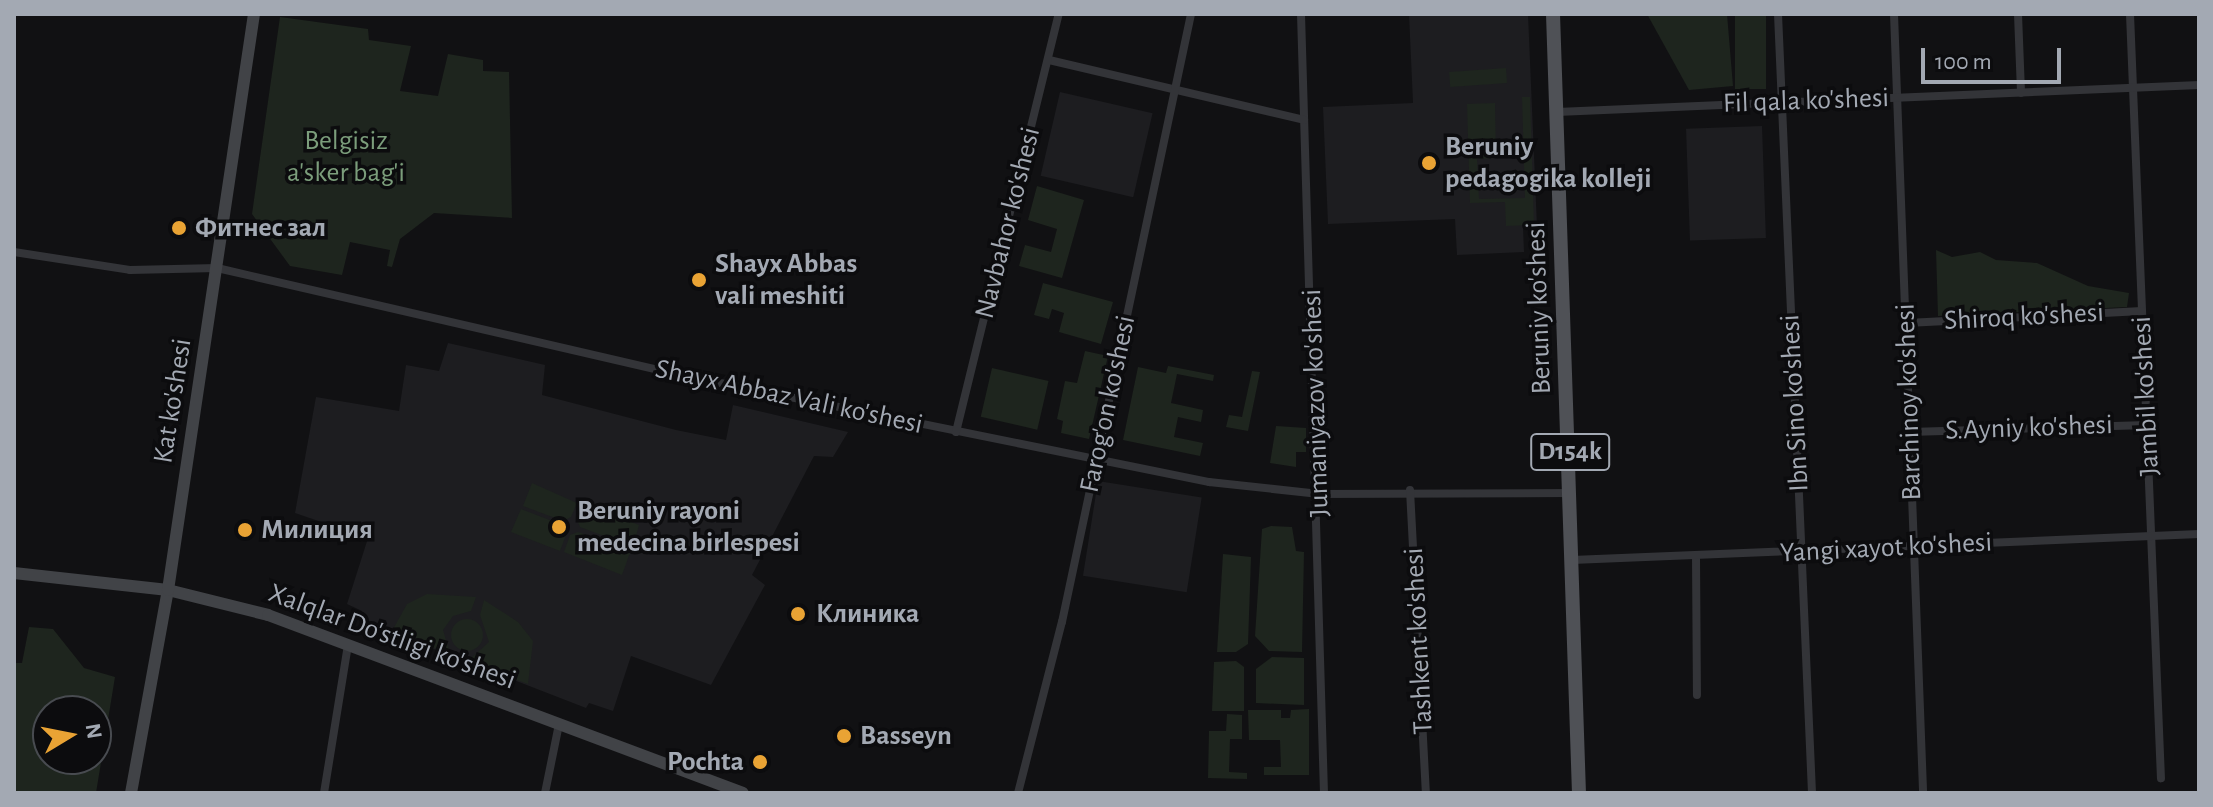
<!DOCTYPE html>
<html>
<head>
<meta charset="utf-8">
<style>
	body { margin:0 }
	#map { position:relative; width:2213px; height:807px; overflow:hidden; background:#111113; font-family:"Alegreya Sans",sans-serif }
	div>[style] { position:absolute }
	.built>* { inset:0; background:#1d1d20; transform-origin:0 0 }
	.green>* { inset:0; background:#1e251e; transform-origin:0 0 }
	.round { border-radius:50% }
	.street>* { height:8px; margin:-4px; padding:0 4px; transform-origin:4px; border-radius:4px; background:#333438 }
	.secondary>* { height:12px; margin:-6px; padding:0 6px; transform-origin:6px; border-radius:6px; background:#414347 }
	.primary>* { height:14px; margin:-7px; padding:0 7px; transform-origin:7px; border-radius:7px; background:#4f5156 }
	.dots>* { width:22px; height:22px; translate:-50% -50%; box-sizing:border-box; border:4px solid #0c0c0e; border-radius:50% }
	span { translate:-50% -50%; white-space:nowrap; text-align:center; line-height:1.15; -webkit-text-stroke:7px #0c0c0e; paint-order:stroke }
	.shield-label span { padding:2px 6px; background:#0c0c0e; border:2px solid; border-radius:6px; -webkit-text-stroke-width:0 }
	.shield-label { font-size:26px; color:#a3a9b3; font-weight:700 }
	.street-label { font-size:28px; color:#a3a9b3 }
	.park-label { font-size:28px; color:#7b9d7b }
	.poi-label { font-size:28px; color:#a3a9b3; font-weight:700 }
	.left { translate:0 -50%; text-align:left }
	.right { translate:-100% -50%; text-align:right }
	.frame { position:absolute; inset:0; border:16px solid #a3a9b3; pointer-events:none }
	.north { position:absolute; left:32px; top:695px; width:80px; height:80px; box-sizing:border-box; background:#0c0c0e; border:2px solid #484b50; border-radius:50%; rotate:80deg; font-size:22px; font-weight:700; line-height:32px; text-align:center; color:#a3a9b3 }
	.north::after { content:''; display:block; margin:auto; width:28px; height:36px; background:#e9a334; clip-path:polygon(50% 0,100% 100%,50% 72%,0 100%) }
	.scale { position:absolute; left:1921px; top:48px; width:140px; height:36px; box-sizing:border-box; border:4px solid #a3a9b3; border-top:0; padding-left:10px; font-size:24px; line-height:28px; white-space:nowrap; color:#a3a9b3; -webkit-text-stroke:6px #0c0c0e; paint-order:stroke }
</style>
</head>
<body>
<div id="map">
	<div class="built">
		<div style="clip-path:polygon(1409px 14px,1528px 14px,1537px 226px,1523px 227px,1524px 252px,1457px 255px,1455px 219px,1328px 224px,1323px 107px,1413px 103px)"></div>
		<div style="left:1060px;top:92px;width:95px;height:86px;rotate:13deg"></div>
		<div style="left:1762px;top:126px;width:112px;height:76px;rotate:88deg"></div>
		<div style="clip-path:polygon(448px 343px,545px 365px,542px 395px,676px 430px,726px 440px,733px 405px,848px 432px,833px 457px,814px 456px,752px 575px,765px 585px,711px 685px,631px 656px,613px 711px,589px 703px,586px 708px,359px 620px,362px 611px,347px 604px,368px 538px,295px 513px,316px 397px,399px 411px,406px 365px,439px 371px)"></div>
		<div style="left:1098px;top:481px;width:105px;height:96px;rotate:9deg"></div>
	</div>
	<div class="green">
		<div style="clip-path:polygon(1647px 14px,1727px 14px,1733px 86px,1689px 90px)"></div>
		<div style="left:1735px;top:14px;width:31px;height:75px"></div>
		<div style="clip-path:polygon(280px 17px,368px 29px,369px 40px,411px 46px,400px 91px,438px 96px,448px 54px,483px 60px,483px 71px,509px 72px,512px 218px,434px 213px,400px 239px,392px 267px,387px 266px,390px 250px,350px 242px,342px 275px,290px 266px,252px 214px)"></div>
		<div style="left:1506px;top:68px;width:15px;height:57px;rotate:86deg"></div>
		<div style="clip-path:polygon(1522px 97px,1530px 97px,1534px 225px,1506px 226px,1505px 202px,1470px 203px,1467px 104px,1495px 103px,1496px 158px,1477px 159px,1479px 199px,1525px 198px)"></div>
		<div style="clip-path:polygon(1037px 186px,1084px 200px,1062px 278px,1019px 266px,1025px 245px,1051px 252px,1057px 229px,1028px 220px)"></div>
		<div style="clip-path:polygon(1936px 250px,1952px 257px,1980px 252px,1996px 260px,2037px 263px,2088px 286px,2129px 293px,2127px 307px,1938px 316px)"></div>
		<div style="clip-path:polygon(1043px 283px,1113px 302px,1101px 344px,1059px 332px,1064px 313px,1052px 309px,1049px 319px,1034px 315px)"></div>
		<div style="clip-path:polygon(1085px 351px,1108px 356px,1089px 439px,1061px 433px,1063px 421px,1057px 419px,1065px 381px,1077px 383px)"></div>
		<div style="clip-path:polygon(1168px 366px,1214px 375px,1213px 381px,1177px 374px,1171px 403px,1203px 410px,1201px 422px,1178px 417px,1174px 437px,1203px 443px,1200px 456px,1123px 440px,1138px 367px,1166px 373px)"></div>
		<div style="left:992px;top:368px;width:58px;height:50px;rotate:13deg"></div>
		<div style="clip-path:polygon(1252px 371px,1260px 372px,1248px 431px,1226px 427px,1229px 415px,1242px 417px)"></div>
		<div style="clip-path:polygon(1276px 426px,1306px 428px,1306px 452px,1296px 452px,1296px 467px,1270px 463px)"></div>
		<div style="clip-path:polygon(532px 483px,577px 503px,571px 517px,563px 521px,523px 506px)"></div>
		<div style="clip-path:polygon(582px 504px,639px 525px,633px 547px,580px 527px,576px 517px)"></div>
		<div style="clip-path:polygon(521px 509px,560px 524px,566px 535px,560px 551px,511px 532px)"></div>
		<div style="clip-path:polygon(1271px 526px,1292px 527px,1296px 551px,1304px 552px,1302px 652px,1269px 651px,1255px 636px,1262px 529px)"></div>
		<div style="clip-path:polygon(578px 532px,631px 550px,622px 575px,564px 552px,570px 535px)"></div>
		<div style="clip-path:polygon(1223px 554px,1251px 557px,1248px 644px,1236px 652px,1217px 652px)"></div>
		<div style="clip-path:polygon(427px 594px,476px 597px,471px 611px,453px 616px,443px 630px,450px 654px,392px 631px,407px 604px)"></div>
		<div style="clip-path:polygon(484px 600px,518px 622px,533px 641px,528px 684px,467px 662px,489px 642px,480px 615px)"></div>
		<div class="round" style="left:451px;top:619px;width:32px;height:32px"></div>
		<div style="clip-path:polygon(evenodd,29px 627px,53px 629px,84px 668px,115px 677px,96px 793px,14px 793px,14px 663px,22px 663px,29px 627px,48px 711px,96px 711px,96px 759px,48px 759px,48px 711px)"></div>
		<div style="clip-path:polygon(1272px 657px,1304px 658px,1304px 705px,1256px 703px,1256px 669px)"></div>
		<div style="clip-path:polygon(1214px 662px,1236px 661px,1244px 667px,1244px 711px,1212px 711px)"></div>
		<div style="clip-path:polygon(1309px 709px,1309px 775px,1264px 775px,1264px 767px,1281px 767px,1280px 740px,1249px 740px,1248px 710px,1281px 710px,1281px 718px,1290px 718px,1291px 710px)"></div>
		<div style="clip-path:polygon(1227px 714px,1242px 715px,1242px 739px,1230px 739px,1229px 772px,1247px 773px,1247px 779px,1208px 778px,1209px 731px,1226px 731px)"></div>
	</div>
	<div class="street">
		<div style="left:1301px;top:14px;width:779px;rotate:88.31deg"></div>
		<div style="left:1778px;top:14px;width:780px;rotate:87.5deg"></div>
		<div style="left:1894px;top:14px;width:777px;rotate:87.86deg"></div>
		<div style="left:2018px;top:14px;width:79px;rotate:87.8deg"></div>
		<div style="left:2130px;top:14px;width:765px;rotate:87.68deg"></div>
		<div style="left:1049px;top:60px;width:262px;rotate:13.2deg"></div>
		<div style="left:1557px;top:112px;width:643px;rotate:-2.41deg"></div>
		<div style="left:14px;top:252px;width:117px;rotate:8.8deg"></div>
		<div style="left:130px;top:270px;width:87px;rotate:-1.3deg"></div>
		<div style="left:217px;top:268px;width:486px;rotate:13deg"></div>
		<div style="left:691px;top:377px;width:529px;rotate:11.46deg"></div>
		<div style="left:1209px;top:482px;width:111px;rotate:6.2deg"></div>
		<div style="left:1319px;top:494px;width:252px;rotate:-0.2deg"></div>
		<div style="left:1907px;top:323px;width:235px;rotate:-2.9deg"></div>
		<div style="left:956px;top:432px;width:431px;rotate:-76.2deg"></div>
		<div style="left:1910px;top:432px;width:237px;rotate:-1.7deg"></div>
		<div style="left:1410px;top:490px;width:303px;rotate:87deg"></div>
		<div style="left:1696px;top:557px;width:138px;rotate:89.6deg"></div>
		<div style="left:1572px;top:560px;width:628px;rotate:-2.37deg"></div>
		<div style="left:324px;top:793px;width:151px;rotate:-80.8deg"></div>
		<div style="left:545px;top:793px;width:70px;rotate:-78.5deg"></div>
		<div style="left:1018px;top:793px;width:177px;rotate:-75.6deg"></div>
		<div style="left:1062px;top:622px;width:622px;rotate:-78.02deg"></div>
	</div>
	<div class="secondary">
		<div style="left:14px;top:573px;width:155px;rotate:6.3deg"></div>
		<div style="left:168px;top:590px;width:103px;rotate:14deg"></div>
		<div style="left:268px;top:615px;width:507px;rotate:20.54deg"></div>
		<div style="left:131px;top:793px;width:206px;rotate:-79.7deg"></div>
		<div style="left:168px;top:590px;width:582px;rotate:-81.51deg"></div>
	</div>
	<div class="primary">
		<div style="left:1553px;top:14px;width:779px;rotate:88.09deg"></div>
	</div>
	<div class="dots">
		<div style="left:1429px;top:163px;background:#e9a334"></div>
		<div style="left:179px;top:228px;background:#e9a334"></div>
		<div style="left:699px;top:280px;background:#e9a334"></div>
		<div style="left:559px;top:527px;background:#e9a334"></div>
		<div style="left:245px;top:530px;background:#e9a334"></div>
		<div style="left:798px;top:614px;background:#e9a334"></div>
		<div style="left:844px;top:736px;background:#e9a334"></div>
		<div style="left:760px;top:762px;background:#e9a334"></div>
	</div>
	<div class="shield-label">
		<span style="left:1570px;top:452px">D154k</span>
	</div>
	<div class="street-label">
		<span style="left:1806px;top:101px;rotate:-2deg">Fil qala ko'shesi</span>
		<span style="left:1008px;top:223px;rotate:-76deg">Navbahor ko'shesi</span>
		<span style="left:1539px;top:308px;rotate:-92deg">Beruniy ko'shesi</span>
		<span style="left:2024px;top:317px;rotate:-3deg">Shiroq ko'shesi</span>
		<span style="left:2146px;top:396px;rotate:-93deg">Jambil ko'shesi</span>
		<span style="left:789px;top:397px;rotate:12deg">Shayx Abbaz Vali ko'shesi</span>
		<span style="left:173px;top:401px;rotate:-81deg">Kat ko'shesi</span>
		<span style="left:1909px;top:402px;rotate:-92deg">Barchinoy ko'shesi</span>
		<span style="left:1316px;top:403px;rotate:-92deg">Jumaniyazov ko'shesi</span>
		<span style="left:1795px;top:403px;rotate:-93deg">Ibn Sino ko'shesi</span>
		<span style="left:1108px;top:404px;rotate:-78deg">Farog'on ko'shesi</span>
		<span style="left:2029px;top:428px;rotate:-2deg">S.Ayniy ko'shesi</span>
		<span style="left:1886px;top:548px;rotate:-3deg">Yangi xayot ko'shesi</span>
		<span style="left:392px;top:637px;rotate:20deg">Xalqlar Do'stligi ko'shesi</span>
		<span style="left:1419px;top:641px;rotate:-93deg">Tashkent ko'shesi</span>
	</div>
	<div class="park-label">
		<span style="left:346px;top:157px">Belgisiz<br>a'sker bag'i</span>
	</div>
	<div class="poi-label">
		<span class="left" style="left:1445px;top:163px">Beruniy<br>pedagogika kolleji</span>
		<span class="left" style="left:195px;top:228px">Фитнес зал</span>
		<span class="left" style="left:715px;top:280px">Shayx Abbas<br>vali meshiti</span>
		<span class="left" style="left:577px;top:527px">Beruniy rayoni<br>medecina birlespesi</span>
		<span class="left" style="left:261px;top:530px">Милиция</span>
		<span class="left" style="left:816px;top:614px">Клиника</span>
		<span class="left" style="left:860px;top:736px">Basseyn</span>
		<span class="right" style="left:744px;top:762px">Pochta</span>
	</div>
	<div class="frame"></div>
	<div class="north">N</div>
	<div class="scale">100 m</div>
</div>
</body>
</html>
